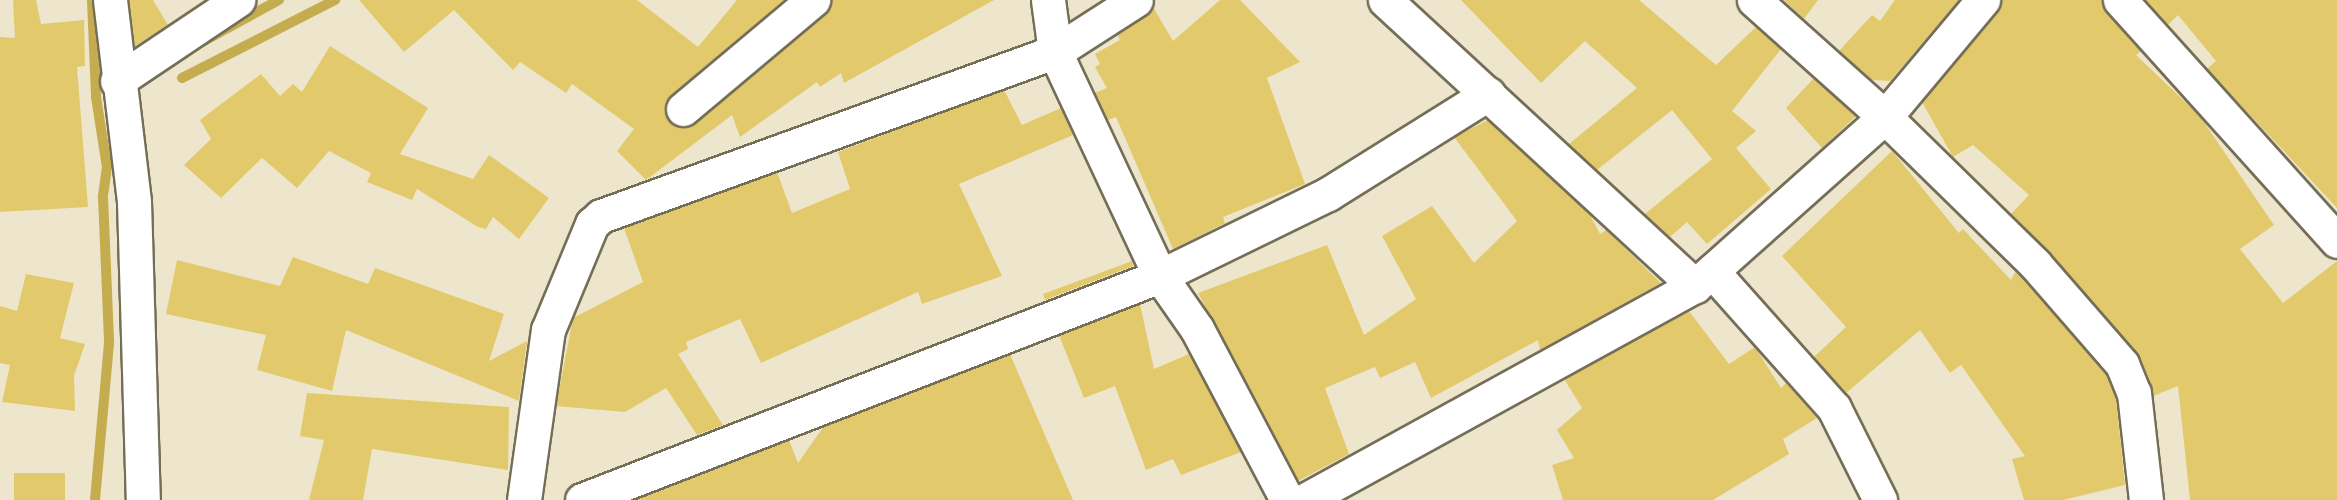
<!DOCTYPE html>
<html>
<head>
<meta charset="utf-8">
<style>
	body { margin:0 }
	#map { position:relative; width:2337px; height:500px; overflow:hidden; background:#ede6cc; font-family:"Alegreya Sans",sans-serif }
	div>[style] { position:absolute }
	.stream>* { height:10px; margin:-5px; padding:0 5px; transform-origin:5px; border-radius:5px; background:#c5ac4e }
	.building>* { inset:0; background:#e2ca6c; transform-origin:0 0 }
	.roads { filter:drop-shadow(2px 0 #756e57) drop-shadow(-2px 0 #756e57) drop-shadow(0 2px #756e57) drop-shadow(0 -2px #756e57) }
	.minor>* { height:33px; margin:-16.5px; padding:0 16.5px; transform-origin:16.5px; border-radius:16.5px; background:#fff }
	span { translate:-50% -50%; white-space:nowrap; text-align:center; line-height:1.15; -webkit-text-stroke:4.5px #fbf4d9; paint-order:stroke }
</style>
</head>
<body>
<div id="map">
	<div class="stream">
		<div style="left:92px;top:0;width:97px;rotate:87.6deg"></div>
		<div style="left:96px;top:97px;width:71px;rotate:81.1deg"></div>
		<div style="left:107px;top:167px;width:30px;rotate:98deg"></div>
		<div style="left:103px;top:197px;width:146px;rotate:87.6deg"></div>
		<div style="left:109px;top:343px;width:158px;rotate:95.1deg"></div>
		<div style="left:200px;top:43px;width:90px;rotate:-28.6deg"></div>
		<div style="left:182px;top:78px;width:172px;rotate:-27deg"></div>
	</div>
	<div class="building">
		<div style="clip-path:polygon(13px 0,36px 0,41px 24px,84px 20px,85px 66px,77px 67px,88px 207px,0 212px,0 37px,15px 38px)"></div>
		<div style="clip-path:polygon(129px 0,153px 0,168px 25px,135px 46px)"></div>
		<div style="clip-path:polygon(359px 0,637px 0,698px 47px,737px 0,784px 0,671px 95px,665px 103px,668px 121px,686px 127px,825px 14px,831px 0,994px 0,844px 83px,841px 73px,820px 87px,817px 82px,740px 137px,732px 115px,646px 180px,617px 151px,634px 129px,572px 84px,566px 93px,520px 62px,513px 70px,454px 10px,404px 52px)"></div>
		<div style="clip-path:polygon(1220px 0,1240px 0,1300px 62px,1267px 78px,1305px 184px,1223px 217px,1225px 223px,1173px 249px,1116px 117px,1108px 120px,1095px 93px,1107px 88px,1095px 67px,1100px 64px,1095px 54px,1120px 40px,1117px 34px,1153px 7px,1173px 41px)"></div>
		<div style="clip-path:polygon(1461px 0,1639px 0,1716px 65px,1756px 27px,1781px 49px,1732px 111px,1756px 131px,1736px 148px,1771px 189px,1707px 244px,1687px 222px,1670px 237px,1645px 214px,1712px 159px,1672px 110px,1597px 170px,1569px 144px,1637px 88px,1585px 41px,1541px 83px)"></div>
		<div style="clip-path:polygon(1784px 0,1818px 0,1804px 19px)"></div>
		<div style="clip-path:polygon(1895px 0,1959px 0,1890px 81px,1872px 80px,1839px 51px,1872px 15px,1880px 21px)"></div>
		<div style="clip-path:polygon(2001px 0,2102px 0,2106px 13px,2141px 51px,2136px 55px,2199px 115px,2274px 225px,2240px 249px,2283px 303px,2337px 261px,2337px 500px,2190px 500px,2178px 386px,2153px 396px,2136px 352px,2011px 214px,2029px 195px,1973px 145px,1953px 157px,1922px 102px,1997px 12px)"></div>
		<div style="clip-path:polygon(2145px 0,2337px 0,2337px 208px,2207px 69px,2216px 61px,2178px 15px,2168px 25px)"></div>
		<div style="clip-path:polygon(330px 46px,428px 108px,400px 154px,473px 179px,489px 155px,549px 198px,519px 239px,493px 217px,486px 229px,478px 227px,417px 189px,412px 200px,367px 182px,371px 173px,329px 151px,297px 188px,262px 158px,221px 198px,184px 165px,211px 139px,200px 120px,261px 74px,280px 96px,293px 84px,302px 92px)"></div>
		<div style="clip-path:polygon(1814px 78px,1856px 116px,1822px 148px,1786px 108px)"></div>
		<div style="clip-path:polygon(1004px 90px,1022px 125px,1061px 108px,1073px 135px,959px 184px,1002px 276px,922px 304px,918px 292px,761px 363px,740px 319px,686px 342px,688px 349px,678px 354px,723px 425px,697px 435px,666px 388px,625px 412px,556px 406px,573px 318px,643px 282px,624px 228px,777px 172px,792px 213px,850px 189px,838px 152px)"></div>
		<div style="clip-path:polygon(1488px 120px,1590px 215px,1600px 234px,1606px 230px,1661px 283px,1540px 350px,1538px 340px,1431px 398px,1415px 362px,1380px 378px,1375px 367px,1325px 388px,1349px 454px,1298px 481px,1198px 293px,1327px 245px,1364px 335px,1416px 299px,1382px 236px,1432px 206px,1474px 263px,1517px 221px,1454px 137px)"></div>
		<div style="clip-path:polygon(1892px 151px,1959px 233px,1963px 229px,2011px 280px,2016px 271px,2106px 374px,2116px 398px,2125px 485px,2063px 500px,2024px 500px,2012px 459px,2025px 456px,1961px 365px,1950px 373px,1920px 330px,1846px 393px,1814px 357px,1846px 327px,1782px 256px)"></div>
		<div style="clip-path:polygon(293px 257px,368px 284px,375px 268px,504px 314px,489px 361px,527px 341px,519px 401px,346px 330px,332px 391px,257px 370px,266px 335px,166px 314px,177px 260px,280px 286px)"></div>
		<div style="clip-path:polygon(1132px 261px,1133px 266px,1045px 300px,1043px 294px)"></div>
		<div style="clip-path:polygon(26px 274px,74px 283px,60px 338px,85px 344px,74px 376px,75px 411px,2px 402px,10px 365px,0 363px,0 306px,17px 311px)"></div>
		<div style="clip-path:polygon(1140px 304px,1154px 369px,1189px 354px,1241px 452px,1181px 475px,1173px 459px,1146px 470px,1115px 386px,1084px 398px,1059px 335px)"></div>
		<div style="clip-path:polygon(1689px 311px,1729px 364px,1755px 347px,1781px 388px,1786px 383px,1817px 418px,1783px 439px,1789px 454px,1713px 500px,1563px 500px,1552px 465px,1574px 458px,1557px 430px,1582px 408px,1564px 379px)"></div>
		<div style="clip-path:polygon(1010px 354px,1073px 500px,634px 500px,789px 440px,798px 463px,824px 426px)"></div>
		<div style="clip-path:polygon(307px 393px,509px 407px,508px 470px,372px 449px,363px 500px,309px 500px,324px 440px,300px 436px)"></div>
		<div style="left:14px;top:473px;width:51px;height:27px"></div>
	</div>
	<div class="roads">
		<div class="minor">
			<div style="left:110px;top:0;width:203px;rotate:83.2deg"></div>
			<div style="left:134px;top:202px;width:298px;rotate:88.3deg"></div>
			<div style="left:1048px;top:0;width:52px;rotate:82.3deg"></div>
			<div style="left:1055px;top:52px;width:247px;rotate:64.9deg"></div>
			<div style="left:1160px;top:276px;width:65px;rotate:55.1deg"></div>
			<div style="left:1197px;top:329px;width:193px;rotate:62.2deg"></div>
			<div style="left:1385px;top:0;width:422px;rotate:42.7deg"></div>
			<div style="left:1754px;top:0;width:176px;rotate:41.8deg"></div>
			<div style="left:1885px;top:117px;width:210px;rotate:44.4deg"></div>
			<div style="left:2035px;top:264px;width:133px;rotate:49deg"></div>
			<div style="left:2122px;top:364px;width:31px;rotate:68deg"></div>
			<div style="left:2134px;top:393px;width:108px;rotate:83.6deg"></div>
			<div style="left:2120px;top:0;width:324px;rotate:48deg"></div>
			<div style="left:117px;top:81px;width:146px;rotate:-33.8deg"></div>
			<div style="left:683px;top:109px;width:170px;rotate:-40deg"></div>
			<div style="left:1712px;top:271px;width:183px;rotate:48.3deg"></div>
			<div style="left:1834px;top:408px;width:103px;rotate:63.4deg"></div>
			<div style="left:524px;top:500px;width:172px;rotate:-82deg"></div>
			<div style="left:548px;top:330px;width:115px;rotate:-67.5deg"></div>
			<div style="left:592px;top:224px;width:12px;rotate:-42deg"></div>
			<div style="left:601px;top:216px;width:483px;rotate:-19.9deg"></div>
			<div style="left:1055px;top:52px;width:96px;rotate:-32.7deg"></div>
			<div style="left:582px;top:500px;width:620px;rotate:-21.18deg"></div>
			<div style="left:1160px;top:276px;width:187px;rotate:-26deg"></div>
			<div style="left:1328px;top:194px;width:189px;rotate:-32deg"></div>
			<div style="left:1305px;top:500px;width:445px;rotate:-28.8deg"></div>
			<div style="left:1695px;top:286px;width:254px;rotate:-41.7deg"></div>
			<div style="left:1885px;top:117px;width:153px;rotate:-50.1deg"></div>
		</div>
	</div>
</div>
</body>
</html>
